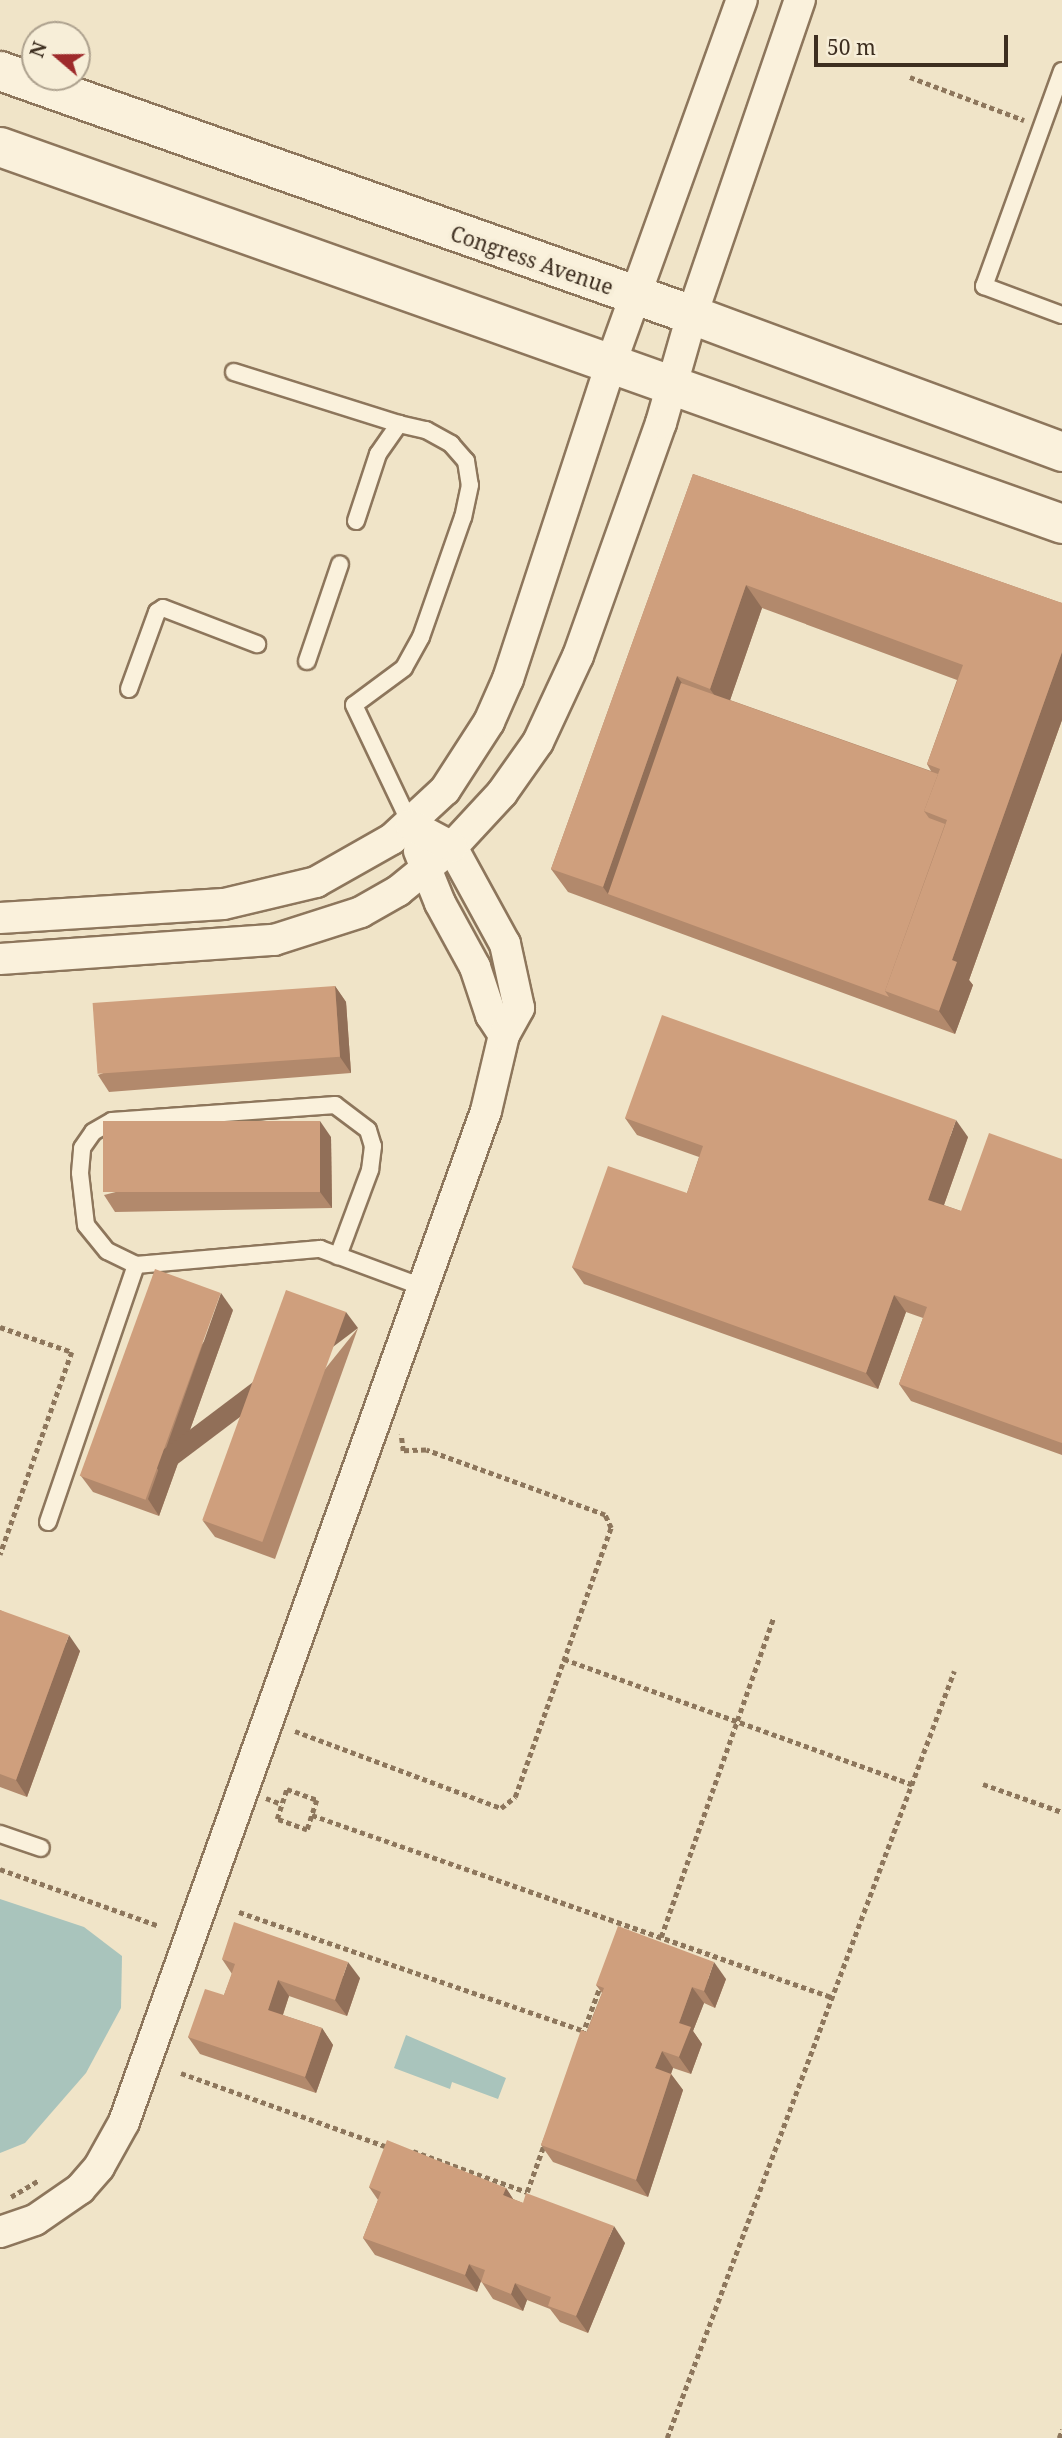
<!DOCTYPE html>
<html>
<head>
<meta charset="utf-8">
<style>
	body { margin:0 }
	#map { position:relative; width:1062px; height:2438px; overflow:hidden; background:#f0e4c8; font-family:"Noto Serif",serif }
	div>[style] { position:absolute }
	.water>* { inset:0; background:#a9c4bc }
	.path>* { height:4.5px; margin-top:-2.25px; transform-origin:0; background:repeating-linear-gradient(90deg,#8d765c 0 5px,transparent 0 8.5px) }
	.roads { filter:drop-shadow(2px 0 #8d765c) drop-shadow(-2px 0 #8d765c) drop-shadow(0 2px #8d765c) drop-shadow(0 -2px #8d765c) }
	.lane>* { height:16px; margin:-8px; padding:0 8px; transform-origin:8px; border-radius:8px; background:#faf1dc }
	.street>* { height:30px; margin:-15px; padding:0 15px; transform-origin:15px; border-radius:15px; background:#faf1dc }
	.secondary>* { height:38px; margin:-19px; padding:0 19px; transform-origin:19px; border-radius:19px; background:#faf1dc }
	.wall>* { inset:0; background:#b2896c }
	.shaded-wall>* { inset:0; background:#916f58; transform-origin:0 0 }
	.building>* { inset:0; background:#cf9f7d; transform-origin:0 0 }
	span { translate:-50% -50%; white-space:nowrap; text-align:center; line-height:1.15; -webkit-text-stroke:7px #f7eed8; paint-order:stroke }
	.street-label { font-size:21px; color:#3d2e20 }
	.north { position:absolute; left:21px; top:21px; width:70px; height:70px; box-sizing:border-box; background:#f7eed8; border:2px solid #ada18e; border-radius:50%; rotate:290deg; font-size:19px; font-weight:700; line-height:28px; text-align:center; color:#3d2e20 }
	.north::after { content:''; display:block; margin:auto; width:24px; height:32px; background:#9e2a2b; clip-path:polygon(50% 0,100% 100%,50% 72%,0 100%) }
	.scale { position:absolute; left:814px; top:35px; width:194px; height:32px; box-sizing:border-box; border:4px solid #3d2e20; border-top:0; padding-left:9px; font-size:21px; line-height:24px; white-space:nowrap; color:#3d2e20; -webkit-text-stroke:5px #f7eed8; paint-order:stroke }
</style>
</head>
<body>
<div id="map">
	<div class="water">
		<div style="clip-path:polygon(0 1899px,84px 1927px,122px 1956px,121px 2008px,86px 2073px,25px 2143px,0 2153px)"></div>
		<div style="clip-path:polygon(406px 2035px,506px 2078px,498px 2099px,452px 2082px,450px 2089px,394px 2068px)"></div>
	</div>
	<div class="path">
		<div style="left:910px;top:77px;width:122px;rotate:20.7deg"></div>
		<div style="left:0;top:1327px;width:76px;rotate:19.1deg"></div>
		<div style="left:72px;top:1352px;width:215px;rotate:109.5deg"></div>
		<div style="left:564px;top:1659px;width:370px;rotate:19.8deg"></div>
		<div style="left:295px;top:1731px;width:220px;rotate:20.5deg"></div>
		<div style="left:501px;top:1808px;width:18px;rotate:-38deg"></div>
		<div style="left:515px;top:1797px;width:286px;rotate:-70.4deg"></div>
		<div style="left:611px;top:1528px;width:14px;rotate:-115deg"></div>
		<div style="left:605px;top:1515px;width:190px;rotate:-160deg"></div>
		<div style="left:426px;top:1450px;width:23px;rotate:178deg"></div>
		<div style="left:403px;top:1451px;width:17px;rotate:-97deg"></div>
		<div style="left:983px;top:1784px;width:84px;rotate:19.5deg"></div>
		<div style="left:287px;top:1789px;width:32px;rotate:20deg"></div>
		<div style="left:317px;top:1800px;width:32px;rotate:108deg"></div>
		<div style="left:307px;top:1830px;width:32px;rotate:-160deg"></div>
		<div style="left:277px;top:1819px;width:32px;rotate:-72deg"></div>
		<div style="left:266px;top:1798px;width:17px;rotate:21deg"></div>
		<div style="left:312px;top:1815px;width:550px;rotate:19.32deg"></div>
		<div style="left:0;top:1869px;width:169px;rotate:19.7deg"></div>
		<div style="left:239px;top:1912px;width:365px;rotate:19deg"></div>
		<div style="left:661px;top:1937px;width:339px;rotate:-70.6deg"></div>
		<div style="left:582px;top:2035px;width:54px;rotate:-69.6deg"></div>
		<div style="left:181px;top:2073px;width:220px;rotate:19.7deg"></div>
		<div style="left:413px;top:2151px;width:121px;rotate:19.8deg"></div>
		<div style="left:527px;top:2192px;width:53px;rotate:-70.2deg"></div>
		<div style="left:11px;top:2197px;width:33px;rotate:-31deg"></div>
		<div style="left:667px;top:2438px;width:819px;rotate:-69.48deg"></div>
		<div style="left:1059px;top:2438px;width:9px;rotate:-69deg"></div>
	</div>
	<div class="roads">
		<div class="lane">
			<div style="left:1062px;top:71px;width:229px;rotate:109.9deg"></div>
			<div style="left:984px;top:286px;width:83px;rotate:20.4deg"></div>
			<div style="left:234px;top:372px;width:173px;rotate:17.5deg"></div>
			<div style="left:356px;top:521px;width:71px;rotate:-71.8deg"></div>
			<div style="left:378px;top:454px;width:37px;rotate:-55deg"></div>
			<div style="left:399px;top:424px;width:28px;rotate:13deg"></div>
			<div style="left:426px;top:430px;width:29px;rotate:29deg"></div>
			<div style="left:451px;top:444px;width:23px;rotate:49deg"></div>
			<div style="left:466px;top:461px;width:24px;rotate:81deg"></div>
			<div style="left:470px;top:485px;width:33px;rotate:102deg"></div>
			<div style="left:463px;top:517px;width:127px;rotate:109.3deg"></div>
			<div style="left:421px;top:637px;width:35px;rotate:119deg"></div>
			<div style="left:404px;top:668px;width:62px;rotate:143.5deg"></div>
			<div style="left:354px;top:705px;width:133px;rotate:64.6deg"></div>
			<div style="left:307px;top:661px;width:102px;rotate:-71.2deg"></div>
			<div style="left:129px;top:689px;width:82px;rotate:-70deg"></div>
			<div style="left:157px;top:612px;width:7px;rotate:-34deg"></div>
			<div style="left:163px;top:608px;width:101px;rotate:21deg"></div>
			<div style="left:136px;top:1265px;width:32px;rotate:-154deg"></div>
			<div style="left:107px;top:1251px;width:33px;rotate:-129deg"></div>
			<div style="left:86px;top:1225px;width:52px;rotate:-96.6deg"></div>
			<div style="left:80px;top:1173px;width:25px;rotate:-85deg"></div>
			<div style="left:82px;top:1148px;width:19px;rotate:-55deg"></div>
			<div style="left:93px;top:1132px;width:22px;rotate:-30deg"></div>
			<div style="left:112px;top:1121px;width:224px;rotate:-4.1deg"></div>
			<div style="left:335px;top:1105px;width:41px;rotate:37.1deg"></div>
			<div style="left:368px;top:1130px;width:17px;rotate:73deg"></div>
			<div style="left:373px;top:1146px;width:24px;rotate:97deg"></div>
			<div style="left:370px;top:1170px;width:92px;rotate:110.4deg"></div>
			<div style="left:48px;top:1522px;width:272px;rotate:-71.1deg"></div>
			<div style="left:136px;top:1265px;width:185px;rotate:-5deg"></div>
			<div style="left:320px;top:1249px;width:110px;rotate:20.3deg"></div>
			<div style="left:0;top:1834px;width:43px;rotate:18.9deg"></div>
		</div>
		<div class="street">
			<div style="left:419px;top:851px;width:56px;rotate:68deg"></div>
			<div style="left:440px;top:903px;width:73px;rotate:61.3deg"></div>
			<div style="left:475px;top:967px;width:51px;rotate:71.6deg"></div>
			<div style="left:491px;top:1015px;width:24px;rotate:57deg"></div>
			<div style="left:0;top:918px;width:224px;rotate:-3.6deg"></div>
			<div style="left:224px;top:904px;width:95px;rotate:-13.4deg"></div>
			<div style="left:316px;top:882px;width:87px;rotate:-29.5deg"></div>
			<div style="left:392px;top:839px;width:72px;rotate:-42.8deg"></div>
			<div style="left:445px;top:790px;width:81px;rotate:-57.1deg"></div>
			<div style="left:489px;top:722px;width:47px;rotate:-66.2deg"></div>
			<div style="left:508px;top:679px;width:332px;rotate:-71.9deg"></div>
			<div style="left:611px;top:363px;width:386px;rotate:-70.2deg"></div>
			<div style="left:0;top:959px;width:275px;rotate:-4deg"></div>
			<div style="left:274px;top:940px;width:91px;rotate:-17.8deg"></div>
			<div style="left:361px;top:912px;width:43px;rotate:-29.6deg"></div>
			<div style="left:398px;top:891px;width:70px;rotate:-39.2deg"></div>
			<div style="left:452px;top:847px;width:74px;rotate:-47.2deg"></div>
			<div style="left:502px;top:793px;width:62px;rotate:-54.8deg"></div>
			<div style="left:538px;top:742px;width:95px;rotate:-65.1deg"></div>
			<div style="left:578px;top:656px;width:247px;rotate:-70.4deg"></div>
			<div style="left:661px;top:423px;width:112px;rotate:-74deg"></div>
			<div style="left:692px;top:315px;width:333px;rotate:-71.1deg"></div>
			<div style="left:0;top:2232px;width:37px;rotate:-19deg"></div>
			<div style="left:35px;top:2220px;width:55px;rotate:-34.6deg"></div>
			<div style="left:80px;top:2189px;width:29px;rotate:-49deg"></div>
			<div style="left:99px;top:2167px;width:51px;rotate:-60.9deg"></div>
			<div style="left:124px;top:2122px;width:1074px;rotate:-70.3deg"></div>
			<div style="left:486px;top:1111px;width:78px;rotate:-76.7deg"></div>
			<div style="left:504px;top:1035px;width:31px;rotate:-61deg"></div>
			<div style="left:519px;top:1008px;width:66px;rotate:-102.3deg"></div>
			<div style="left:505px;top:944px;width:111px;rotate:-118.7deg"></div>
			<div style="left:452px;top:847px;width:47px;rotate:-151.8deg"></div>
		</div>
		<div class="secondary">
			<div style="left:0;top:71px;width:734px;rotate:19.42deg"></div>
			<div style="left:692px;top:315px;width:395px;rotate:20.3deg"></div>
			<div style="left:0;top:147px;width:1127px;rotate:19.54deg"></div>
		</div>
	</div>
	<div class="wall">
		<div style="clip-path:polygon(evenodd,693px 474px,1062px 603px,1062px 720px,969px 980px,973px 985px,955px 1034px,568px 892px,551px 869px,693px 474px,762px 608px,957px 680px,927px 764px,931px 771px,730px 700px,762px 608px)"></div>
		<div style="clip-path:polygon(335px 986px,346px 1002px,351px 1073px,109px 1092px,98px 1075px)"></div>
		<div style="clip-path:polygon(625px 1118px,968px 1137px,944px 1205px,961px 1211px,1062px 1159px,1062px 1455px,911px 1401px,899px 1384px,923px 1318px,906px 1312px,878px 1389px,584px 1284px,572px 1267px,687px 1193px,699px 1157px,637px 1135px)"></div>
		<div style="clip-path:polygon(331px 1137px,332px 1208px,115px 1212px,104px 1195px)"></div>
		<div style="clip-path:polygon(233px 1310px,159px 1516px,93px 1492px,81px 1476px)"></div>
		<div style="clip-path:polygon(358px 1328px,275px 1559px,215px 1537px,203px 1521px)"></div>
		<div style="clip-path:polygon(0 1610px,80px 1651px,27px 1797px,0 1787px)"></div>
		<div style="clip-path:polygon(222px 1959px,360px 1978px,347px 2016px,289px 1996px,283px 2015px,322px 2028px,333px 2045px,316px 2093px,200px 2054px,188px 2037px,224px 1995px,232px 1974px)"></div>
		<div style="clip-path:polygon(726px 1979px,715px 2008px,704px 2003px,693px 2031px,702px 2044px,691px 2074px,673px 2068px,671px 2074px,683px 2090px,648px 2197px,553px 2162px,541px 2145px,602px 1993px,596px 1985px)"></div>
		<div style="clip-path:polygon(369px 2187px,506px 2188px,513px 2199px,625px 2243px,588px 2333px,560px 2322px,550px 2309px,527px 2300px,523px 2311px,493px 2299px,481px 2281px,477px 2292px,375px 2255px,363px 2238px,378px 2200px)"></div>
	</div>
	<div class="shaded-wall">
		<div style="clip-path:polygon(746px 585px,762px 608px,726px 712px,710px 689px)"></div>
		<div style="clip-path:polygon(1062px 652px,1062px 720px,969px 980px,973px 985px,955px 1034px,939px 1011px,952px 960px)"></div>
		<div style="clip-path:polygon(677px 676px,693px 699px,608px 894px,603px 887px)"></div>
		<div style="clip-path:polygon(335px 986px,346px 1002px,351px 1073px,340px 1057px)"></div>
		<div style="clip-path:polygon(956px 1120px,968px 1137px,940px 1216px,928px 1200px)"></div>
		<div style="clip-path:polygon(320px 1121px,331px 1137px,332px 1208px,320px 1192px)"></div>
		<div style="clip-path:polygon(221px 1293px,233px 1310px,159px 1516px,148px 1499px)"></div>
		<div style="clip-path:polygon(894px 1295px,906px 1312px,878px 1389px,866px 1373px)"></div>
		<div style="left:346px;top:1312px;width:20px;height:245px;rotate:53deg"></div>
		<div style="clip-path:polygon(69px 1635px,80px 1651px,27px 1797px,16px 1780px)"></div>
		<div style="clip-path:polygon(348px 1962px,360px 1978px,347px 2016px,335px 2000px)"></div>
		<div style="clip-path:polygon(714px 1962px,726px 1979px,715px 2008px,704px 1991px)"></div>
		<div style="clip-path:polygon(278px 1980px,289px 1996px,279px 2026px,268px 2010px)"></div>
		<div style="clip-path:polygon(692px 1987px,704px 2003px,693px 2031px,702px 2044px,691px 2074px,679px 2057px,679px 2023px)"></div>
		<div style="clip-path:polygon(322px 2028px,333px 2045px,316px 2093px,305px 2077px)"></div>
		<div style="clip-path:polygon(662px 2051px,673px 2068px,667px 2085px,655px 2068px)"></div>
		<div style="clip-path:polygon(671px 2074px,683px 2090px,648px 2197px,636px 2180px)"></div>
		<div style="clip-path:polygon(506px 2188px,517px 2205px,503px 2195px)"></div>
		<div style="clip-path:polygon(614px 2226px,625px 2243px,588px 2333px,576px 2316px)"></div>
		<div style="clip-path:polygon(469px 2264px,481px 2281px,477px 2292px,465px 2275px)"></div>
		<div style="clip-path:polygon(515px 2283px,527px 2300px,523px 2311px,511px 2294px)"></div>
	</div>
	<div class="building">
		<div style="clip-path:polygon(693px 474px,1062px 603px,1062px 652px,952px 960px,957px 962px,939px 1011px,885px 991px,947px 820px,924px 811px,940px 769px,927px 764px,963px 665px,746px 585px,710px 689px,677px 676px,603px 887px,551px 869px)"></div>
		<div style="clip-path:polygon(681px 683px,938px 774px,924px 811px,929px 818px,945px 824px,885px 991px,889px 997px,608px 894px)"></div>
		<div style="left:335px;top:986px;width:71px;height:243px;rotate:86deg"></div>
		<div style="clip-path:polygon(662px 1015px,956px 1120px,928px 1200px,961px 1211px,989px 1133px,1062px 1159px,1062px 1443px,899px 1384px,927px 1307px,894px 1295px,866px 1373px,572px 1267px,608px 1166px,687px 1193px,703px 1146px,625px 1118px)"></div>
		<div style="left:320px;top:1121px;width:71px;height:217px;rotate:90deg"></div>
		<div style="left:155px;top:1269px;width:70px;height:220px;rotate:20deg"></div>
		<div style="left:286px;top:1290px;width:64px;height:245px;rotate:20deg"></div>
		<div style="clip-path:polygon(0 1610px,69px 1635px,16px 1780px,0 1774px)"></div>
		<div style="clip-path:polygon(234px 1922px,348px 1962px,335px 2000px,278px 1980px,268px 2010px,322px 2028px,305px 2077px,188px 2037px,205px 1989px,224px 1995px,235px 1964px,222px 1959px)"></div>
		<div style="clip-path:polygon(618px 1926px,714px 1962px,704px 1991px,692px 1987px,679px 2023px,691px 2027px,679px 2057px,662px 2051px,655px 2068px,671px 2074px,636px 2180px,541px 2145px,581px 2030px,587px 2032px,604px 1988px,596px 1985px)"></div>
		<div style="clip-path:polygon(387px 2140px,506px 2188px,503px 2195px,523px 2203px,526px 2193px,614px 2226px,576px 2316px,548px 2306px,551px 2297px,515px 2283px,511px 2294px,481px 2282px,485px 2270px,469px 2264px,465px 2275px,363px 2238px,381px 2192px,369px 2187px)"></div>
	</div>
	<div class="street-label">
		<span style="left:532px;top:260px;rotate:19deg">Congress Avenue</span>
	</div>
	<div class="north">N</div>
	<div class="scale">50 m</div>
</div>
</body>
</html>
